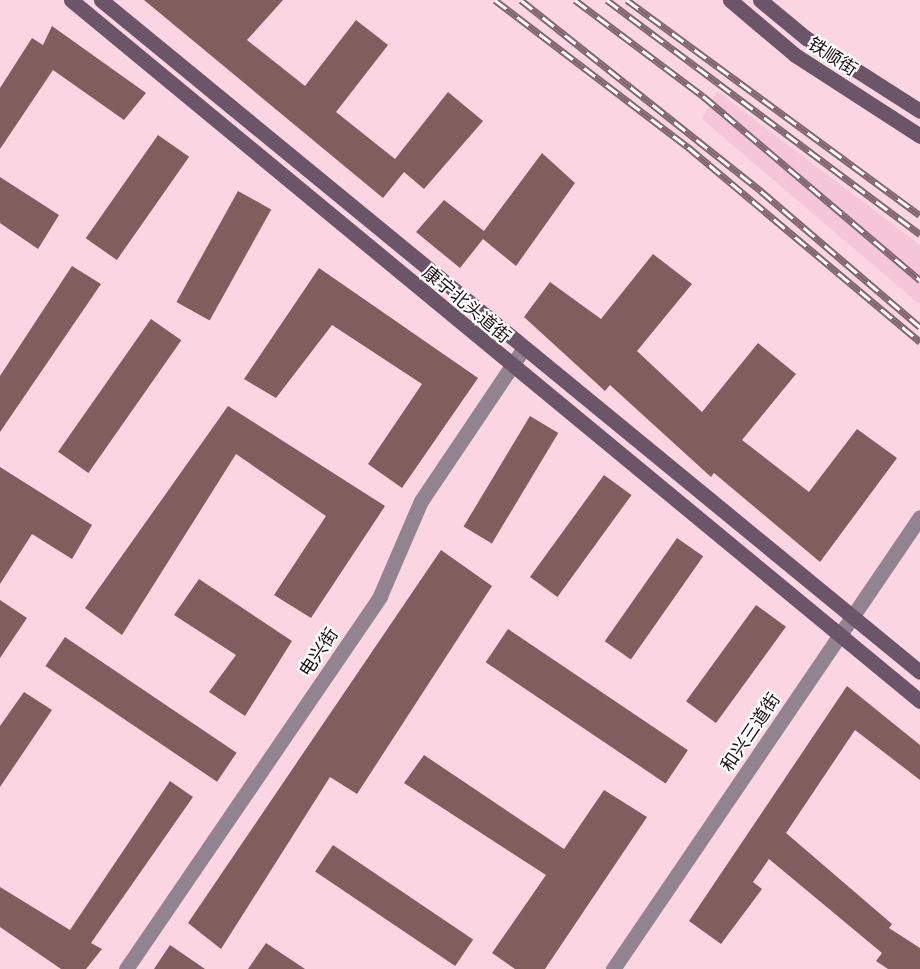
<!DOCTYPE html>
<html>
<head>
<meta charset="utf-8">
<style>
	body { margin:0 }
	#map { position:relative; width:920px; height:969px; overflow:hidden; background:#fcd5e3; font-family:Lato,"Noto Sans SC",sans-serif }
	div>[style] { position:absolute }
	.built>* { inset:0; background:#f5c6d7 }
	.building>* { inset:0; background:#815d5d; transform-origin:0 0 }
	.tertiary>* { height:15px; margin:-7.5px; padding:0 7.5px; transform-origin:7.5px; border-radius:7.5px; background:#91838f }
	.secondary>* { height:15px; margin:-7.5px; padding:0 7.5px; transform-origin:7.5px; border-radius:7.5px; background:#6a5668 }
	.rail>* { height:7px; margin-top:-3.5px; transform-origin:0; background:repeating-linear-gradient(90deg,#fff 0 14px,#7f666f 0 28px); box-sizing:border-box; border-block:2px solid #7f666f }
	span { translate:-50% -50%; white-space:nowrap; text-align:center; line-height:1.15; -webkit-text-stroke:4.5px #fff; paint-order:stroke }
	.street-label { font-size:18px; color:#1c0f14 }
</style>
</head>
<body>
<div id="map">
	<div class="built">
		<div style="clip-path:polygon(717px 91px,920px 245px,920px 305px,702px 119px)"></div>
	</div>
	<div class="building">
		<div style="clip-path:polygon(144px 0,283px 0,247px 40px,305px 86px,356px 20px,388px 45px,336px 112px,395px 159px,448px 92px,483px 121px,424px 189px,404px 172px,383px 198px)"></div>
		<div style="clip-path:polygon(52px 26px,146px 93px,124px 120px,53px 70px,0 149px,0 88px,32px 38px,43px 45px)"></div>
		<div style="left:158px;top:135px;width:38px;height:126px;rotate:35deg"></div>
		<div style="clip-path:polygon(542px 153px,575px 183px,516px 266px,483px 239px,460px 268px,416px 232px,444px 200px,484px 231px)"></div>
		<div style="clip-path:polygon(0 177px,59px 215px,38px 249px,0 223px)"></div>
		<div style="left:238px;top:191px;width:38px;height:127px;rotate:29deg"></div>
		<div style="clip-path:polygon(653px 254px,692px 284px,637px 351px,702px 412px,758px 343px,796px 374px,742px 440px,809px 492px,857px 429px,897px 458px,820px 562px,714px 473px,711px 477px,610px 385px,605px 391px,524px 317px,550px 282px,601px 319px)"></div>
		<div style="clip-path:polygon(72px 266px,101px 284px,0 432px,0 376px)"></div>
		<div style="clip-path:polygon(319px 268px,478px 378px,402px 488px,368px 464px,422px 384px,332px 325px,276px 398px,244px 379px)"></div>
		<div style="left:151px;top:319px;width:37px;height:162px;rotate:35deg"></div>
		<div style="clip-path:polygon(228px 406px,385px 506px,311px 618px,274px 595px,326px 516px,236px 454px,122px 635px,85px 608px)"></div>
		<div style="left:530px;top:416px;width:33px;height:129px;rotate:31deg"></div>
		<div style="clip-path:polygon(0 467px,92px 525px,72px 559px,32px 534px,0 584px)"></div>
		<div style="left:604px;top:475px;width:34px;height:126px;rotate:36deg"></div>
		<div style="left:677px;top:538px;width:32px;height:126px;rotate:35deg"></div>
		<div style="clip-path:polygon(441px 550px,492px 586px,357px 794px,330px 777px,221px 949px,188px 923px)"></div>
		<div style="clip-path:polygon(199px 579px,292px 641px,245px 716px,209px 692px,236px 655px,174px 615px)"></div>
		<div style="clip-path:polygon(0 600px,27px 618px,0 658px)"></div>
		<div style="left:756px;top:605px;width:37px;height:119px;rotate:36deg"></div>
		<div style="left:508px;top:629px;width:217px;height:40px;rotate:34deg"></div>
		<div style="left:65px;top:637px;width:207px;height:35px;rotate:34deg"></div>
		<div style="clip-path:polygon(847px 686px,920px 745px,920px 780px,855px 730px,786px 833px,892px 924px,889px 928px,920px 948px,920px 969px,888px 969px,876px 961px,882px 953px,769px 859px,753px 882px,762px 889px,721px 944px,689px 921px)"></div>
		<div style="clip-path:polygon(24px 692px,52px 710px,0 787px,0 726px)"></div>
		<div style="clip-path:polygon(424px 755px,564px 849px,604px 790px,647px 817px,545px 969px,515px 969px,492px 953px,546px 875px,404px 783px)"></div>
		<div style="clip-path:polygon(170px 781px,193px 797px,91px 943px,102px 949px,86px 969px,61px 969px,0 927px,0 887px,70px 930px)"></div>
		<div style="left:333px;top:845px;width:169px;height:32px;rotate:34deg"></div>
		<div style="clip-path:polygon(266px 943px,305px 969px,248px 969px)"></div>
		<div style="clip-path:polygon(170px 945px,205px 969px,154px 969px)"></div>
	</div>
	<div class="tertiary">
		<div style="left:126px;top:969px;width:451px;rotate:-55.7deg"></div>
		<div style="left:380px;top:596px;width:103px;rotate:-66.7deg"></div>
		<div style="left:421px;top:501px;width:184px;rotate:-56.1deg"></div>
		<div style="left:613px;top:969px;width:546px;rotate:-55.82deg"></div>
	</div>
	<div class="secondary">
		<div style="left:71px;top:0;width:1101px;rotate:39.55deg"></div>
		<div style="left:101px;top:0;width:1059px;rotate:39.37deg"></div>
		<div style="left:730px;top:0;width:85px;rotate:40.2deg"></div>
		<div style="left:795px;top:55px;width:149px;rotate:32.9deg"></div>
		<div style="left:760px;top:0;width:60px;rotate:39.6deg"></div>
		<div style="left:806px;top:38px;width:135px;rotate:32.6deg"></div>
	</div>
	<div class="rail">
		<div style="left:495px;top:0;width:243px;rotate:37.3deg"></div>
		<div style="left:688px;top:147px;width:303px;rotate:40deg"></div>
		<div style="left:521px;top:0;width:307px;rotate:38.5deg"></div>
		<div style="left:761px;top:191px;width:209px;rotate:40.5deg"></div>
		<div style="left:575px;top:0;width:160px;rotate:36.9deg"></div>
		<div style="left:703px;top:96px;width:285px;rotate:40.3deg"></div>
		<div style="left:607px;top:0;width:391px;rotate:36.8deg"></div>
		<div style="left:627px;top:0;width:363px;rotate:36.3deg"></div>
	</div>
	<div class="street-label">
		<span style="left:833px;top:56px;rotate:33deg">铁顺街</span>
		<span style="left:467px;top:304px;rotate:40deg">康宁北头道街</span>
		<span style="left:318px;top:652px;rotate:-56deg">电兴街</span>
		<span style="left:750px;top:732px;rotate:-56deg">和兴三道街</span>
	</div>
</div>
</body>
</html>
